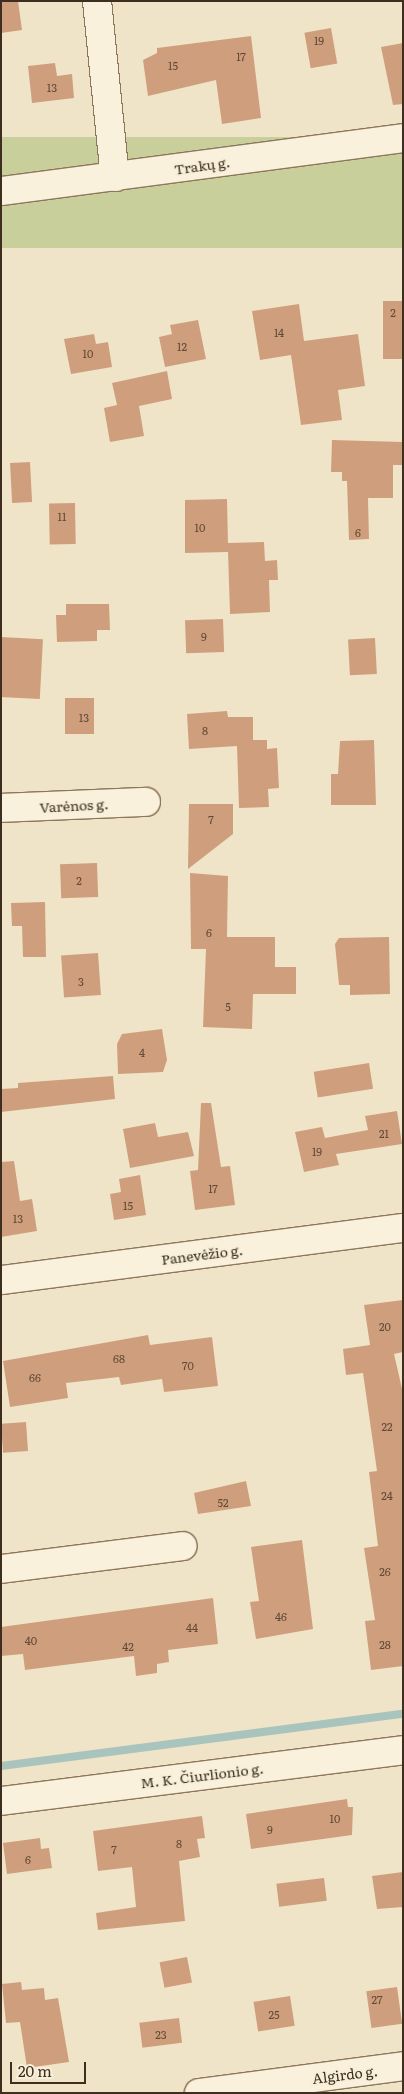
<!DOCTYPE html>
<html>
<head>
<meta charset="utf-8">
<style>
	body { margin:0 }
	#map { position:relative; width:404px; height:2094px; overflow:hidden; background:#f0e4c8; font-family:Literata,serif }
	div>[style] { position:absolute }
	.green>* { inset:0; background:#c9cf9b; transform-origin:0 0 }
	.stream>* { height:8px; margin:-4px; padding:0 4px; transform-origin:4px; border-radius:4px; background:#a9c4bc }
	.building>* { inset:0; background:#cf9f7d; transform-origin:0 0 }
	.roads { filter:drop-shadow(1px 0 #8d765c) drop-shadow(-1px 0 #8d765c) drop-shadow(0 1px #8d765c) drop-shadow(0 -1px #8d765c) }
	.minor>* { height:28px; margin:-14px; padding:0 14px; transform-origin:14px; border-radius:14px; background:#faf1dc }
	span { translate:-50% -50%; white-space:nowrap; text-align:center; line-height:1.15; -webkit-text-stroke:4px #f7eed8; paint-order:stroke }
	.number-label { font-size:11px; color:#624a37 }
	.number-label span { -webkit-text-stroke-width:0 }
	.street-label { font-size:14px; color:#3d2e20 }
	.frame { position:absolute; inset:0; border:2px solid #3d2e20; pointer-events:none }
	.scale { position:absolute; left:10px; top:2062px; width:76px; height:22px; box-sizing:border-box; border:2px solid #3d2e20; border-top:0; padding-left:6px; font-size:15px; line-height:18px; white-space:nowrap; color:#3d2e20; -webkit-text-stroke:4px #f7eed8; paint-order:stroke }
</style>
</head>
<body>
<div id="map">
	<div class="green">
		<div style="left:403px;top:137px;width:111px;height:405px;rotate:90deg"></div>
	</div>
	<div class="stream">
		<div style="left:1px;top:1766px;width:405px;rotate:-7.4deg"></div>
	</div>
	<div class="building">
		<div style="clip-path:polygon(1px 1px,18px 1px,22px 30px,1px 33px)"></div>
		<div style="left:331px;top:28px;width:36px;height:27px;rotate:80deg"></div>
		<div style="clip-path:polygon(251px 36px,261px 118px,222px 124px,216px 80px,148px 96px,143px 60px,157px 53px,157px 48px)"></div>
		<div style="clip-path:polygon(403px 43px,403px 104px,393px 105px,381px 47px)"></div>
		<div style="clip-path:polygon(55px 63px,57px 76px,72px 74px,74px 98px,32px 103px,28px 66px)"></div>
		<div style="left:403px;top:301px;width:58px;height:20px;rotate:90deg"></div>
		<div style="clip-path:polygon(299px 304px,304px 341px,358px 334px,365px 386px,338px 390px,342px 420px,301px 425px,291px 355px,260px 360px,252px 311px)"></div>
		<div style="clip-path:polygon(198px 320px,206px 359px,165px 367px,159px 337px,172px 334px,170px 325px)"></div>
		<div style="clip-path:polygon(94px 334px,96px 344px,108px 342px,112px 367px,71px 374px,64px 339px)"></div>
		<div style="clip-path:polygon(167px 371px,172px 399px,139px 406px,144px 436px,110px 442px,104px 408px,117px 405px,112px 383px)"></div>
		<div style="clip-path:polygon(332px 440px,403px 442px,403px 465px,393px 465px,393px 498px,368px 498px,369px 539px,349px 540px,347px 481px,342px 481px,342px 472px,331px 472px)"></div>
		<div style="left:30px;top:462px;width:40px;height:20px;rotate:87deg"></div>
		<div style="clip-path:polygon(227px 499px,228px 543px,264px 542px,265px 561px,277px 560px,278px 580px,269px 580px,270px 612px,230px 614px,228px 552px,185px 553px,185px 500px)"></div>
		<div style="left:75px;top:503px;width:41px;height:26px;rotate:89deg"></div>
		<div style="clip-path:polygon(66px 604px,109px 604px,110px 630px,97px 630px,97px 641px,57px 642px,56px 615px,66px 615px)"></div>
		<div style="left:223px;top:619px;width:33px;height:38px;rotate:88deg"></div>
		<div style="left:1px;top:637px;width:42px;height:60px;rotate:3deg"></div>
		<div style="left:375px;top:638px;width:36px;height:27px;rotate:87deg"></div>
		<div style="left:65px;top:698px;width:29px;height:36px"></div>
		<div style="clip-path:polygon(227px 711px,228px 717px,253px 717px,253px 740px,267px 740px,267px 749px,277px 748px,279px 788px,268px 789px,269px 807px,239px 808px,237px 746px,189px 749px,187px 714px)"></div>
		<div style="clip-path:polygon(374px 740px,376px 805px,331px 805px,331px 774px,338px 774px,340px 741px)"></div>
		<div style="clip-path:polygon(189px 804px,233px 804px,233px 834px,188px 869px)"></div>
		<div style="left:97px;top:863px;width:34px;height:37px;rotate:88deg"></div>
		<div style="clip-path:polygon(190px 873px,228px 876px,227px 937px,275px 937px,275px 967px,296px 967px,296px 994px,253px 994px,252px 1029px,203px 1027px,206px 949px,191px 949px)"></div>
		<div style="clip-path:polygon(45px 902px,46px 957px,23px 957px,22px 926px,12px 926px,11px 903px)"></div>
		<div style="clip-path:polygon(389px 937px,390px 994px,350px 995px,350px 985px,339px 985px,335px 944px,339px 938px)"></div>
		<div style="left:98px;top:953px;width:42px;height:37px;rotate:86deg"></div>
		<div style="clip-path:polygon(162px 1029px,167px 1060px,163px 1072px,118px 1074px,117px 1044px,122px 1034px)"></div>
		<div style="left:369px;top:1063px;width:26px;height:56px;rotate:81deg"></div>
		<div style="clip-path:polygon(113px 1076px,115px 1099px,1px 1112px,1px 1089px,18px 1088px,18px 1083px)"></div>
		<div style="clip-path:polygon(201px 1103px,211px 1103px,221px 1167px,230px 1166px,235px 1205px,195px 1210px,190px 1171px,198px 1170px)"></div>
		<div style="clip-path:polygon(397px 1111px,402px 1144px,336px 1154px,339px 1165px,304px 1172px,295px 1132px,322px 1127px,325px 1138px,368px 1130px,365px 1116px)"></div>
		<div style="clip-path:polygon(155px 1123px,158px 1137px,188px 1132px,194px 1156px,130px 1168px,123px 1129px)"></div>
		<div style="clip-path:polygon(14px 1161px,20px 1201px,32px 1199px,37px 1231px,1px 1237px,1px 1162px)"></div>
		<div style="clip-path:polygon(140px 1175px,146px 1215px,114px 1220px,110px 1194px,121px 1192px,119px 1179px)"></div>
		<div style="clip-path:polygon(403px 1300px,403px 1352px,394px 1354px,403px 1393px,403px 1666px,371px 1670px,365px 1621px,375px 1620px,364px 1548px,378px 1546px,369px 1472px,377px 1471px,363px 1373px,346px 1375px,343px 1349px,370px 1345px,364px 1305px)"></div>
		<div style="clip-path:polygon(148px 1335px,150px 1345px,212px 1337px,218px 1386px,164px 1392px,162px 1379px,121px 1385px,119px 1377px,66px 1383px,68px 1398px,10px 1407px,3px 1361px)"></div>
		<div style="left:26px;top:1422px;width:29px;height:25px;rotate:86deg"></div>
		<div style="clip-path:polygon(246px 1481px,251px 1506px,198px 1514px,194px 1493px)"></div>
		<div style="clip-path:polygon(302px 1540px,313px 1629px,256px 1639px,250px 1602px,259px 1601px,251px 1547px)"></div>
		<div style="clip-path:polygon(213px 1598px,218px 1644px,168px 1650px,169px 1662px,157px 1664px,157px 1673px,136px 1676px,134px 1656px,25px 1670px,23px 1654px,1px 1656px,1px 1627px)"></div>
		<div style="clip-path:polygon(347px 1799px,348px 1807px,353px 1807px,352px 1835px,251px 1849px,246px 1814px)"></div>
		<div style="clip-path:polygon(202px 1816px,205px 1838px,197px 1839px,200px 1857px,179px 1861px,185px 1921px,98px 1930px,96px 1913px,136px 1907px,132px 1867px,98px 1871px,93px 1831px)"></div>
		<div style="clip-path:polygon(40px 1838px,41px 1849px,49px 1848px,52px 1868px,7px 1874px,3px 1843px)"></div>
		<div style="clip-path:polygon(403px 1872px,403px 1907px,377px 1909px,372px 1876px)"></div>
		<div style="left:324px;top:1878px;width:23px;height:48px;rotate:83deg"></div>
		<div style="left:187px;top:1957px;width:26px;height:28px;rotate:79deg"></div>
		<div style="clip-path:polygon(21px 1982px,22px 1990px,44px 1988px,45px 2000px,58px 1998px,69px 2062px,27px 2068px,20px 2022px,6px 2023px,2px 1984px)"></div>
		<div style="left:397px;top:1987px;width:37px;height:31px;rotate:82deg"></div>
		<div style="left:290px;top:1996px;width:30px;height:37px;rotate:81deg"></div>
		<div style="left:179px;top:2018px;width:25px;height:40px;rotate:83deg"></div>
	</div>
	<div class="roads">
		<div class="minor">
			<div style="left:97px;top:1px;width:177px;rotate:84.2deg"></div>
			<div style="left:1px;top:191px;width:405px;rotate:-7.5deg"></div>
			<div style="left:1px;top:808px;width:145px;rotate:-2.4deg"></div>
			<div style="left:1px;top:1280px;width:405px;rotate:-7.4deg"></div>
			<div style="left:1px;top:1569px;width:183px;rotate:-7.2deg"></div>
			<div style="left:1px;top:1801px;width:405px;rotate:-7.2deg"></div>
			<div style="left:199px;top:2093px;width:206px;rotate:-7.5deg"></div>
		</div>
	</div>
	<div class="number-label">
		<span style="left:319px;top:40px">19</span>
		<span style="left:241px;top:56px">17</span>
		<span style="left:173px;top:65px">15</span>
		<span style="left:52px;top:87px">13</span>
		<span style="left:393px;top:312px">2</span>
		<span style="left:279px;top:332px">14</span>
		<span style="left:182px;top:346px">12</span>
		<span style="left:88px;top:353px">10</span>
		<span style="left:62px;top:516px">11</span>
		<span style="left:200px;top:527px">10</span>
		<span style="left:358px;top:532px">6</span>
		<span style="left:204px;top:636px">9</span>
		<span style="left:84px;top:717px">13</span>
		<span style="left:205px;top:730px">8</span>
		<span style="left:211px;top:819px">7</span>
		<span style="left:79px;top:880px">2</span>
		<span style="left:209px;top:932px">6</span>
		<span style="left:81px;top:981px">3</span>
		<span style="left:228px;top:1006px">5</span>
		<span style="left:142px;top:1052px">4</span>
		<span style="left:384px;top:1133px">21</span>
		<span style="left:317px;top:1151px">19</span>
		<span style="left:213px;top:1188px">17</span>
		<span style="left:128px;top:1205px">15</span>
		<span style="left:18px;top:1218px">13</span>
		<span style="left:385px;top:1326px">20</span>
		<span style="left:119px;top:1358px">68</span>
		<span style="left:188px;top:1365px">70</span>
		<span style="left:35px;top:1377px">66</span>
		<span style="left:387px;top:1426px">22</span>
		<span style="left:387px;top:1495px">24</span>
		<span style="left:223px;top:1502px">52</span>
		<span style="left:385px;top:1571px">26</span>
		<span style="left:281px;top:1616px">46</span>
		<span style="left:192px;top:1627px">44</span>
		<span style="left:31px;top:1640px">40</span>
		<span style="left:385px;top:1644px">28</span>
		<span style="left:128px;top:1646px">42</span>
		<span style="left:335px;top:1818px">10</span>
		<span style="left:270px;top:1829px">9</span>
		<span style="left:179px;top:1843px">8</span>
		<span style="left:114px;top:1849px">7</span>
		<span style="left:28px;top:1859px">6</span>
		<span style="left:377px;top:1999px">27</span>
		<span style="left:274px;top:2014px">25</span>
		<span style="left:161px;top:2034px">23</span>
	</div>
	<div class="street-label">
		<span style="left:202px;top:165px;rotate:-8deg">Trakų g.</span>
		<span style="left:74px;top:805px;rotate:-3deg">Varėnos g.</span>
		<span style="left:202px;top:1254px;rotate:-7deg">Panevėžio g.</span>
		<span style="left:202px;top:1775px;rotate:-7deg">M. K. Čiurlionio g.</span>
		<span style="left:345px;top:2074px;rotate:-7deg">Algirdo g.</span>
	</div>
	<div class="frame"></div>
	<div class="scale">20 m</div>
</div>
</body>
</html>
